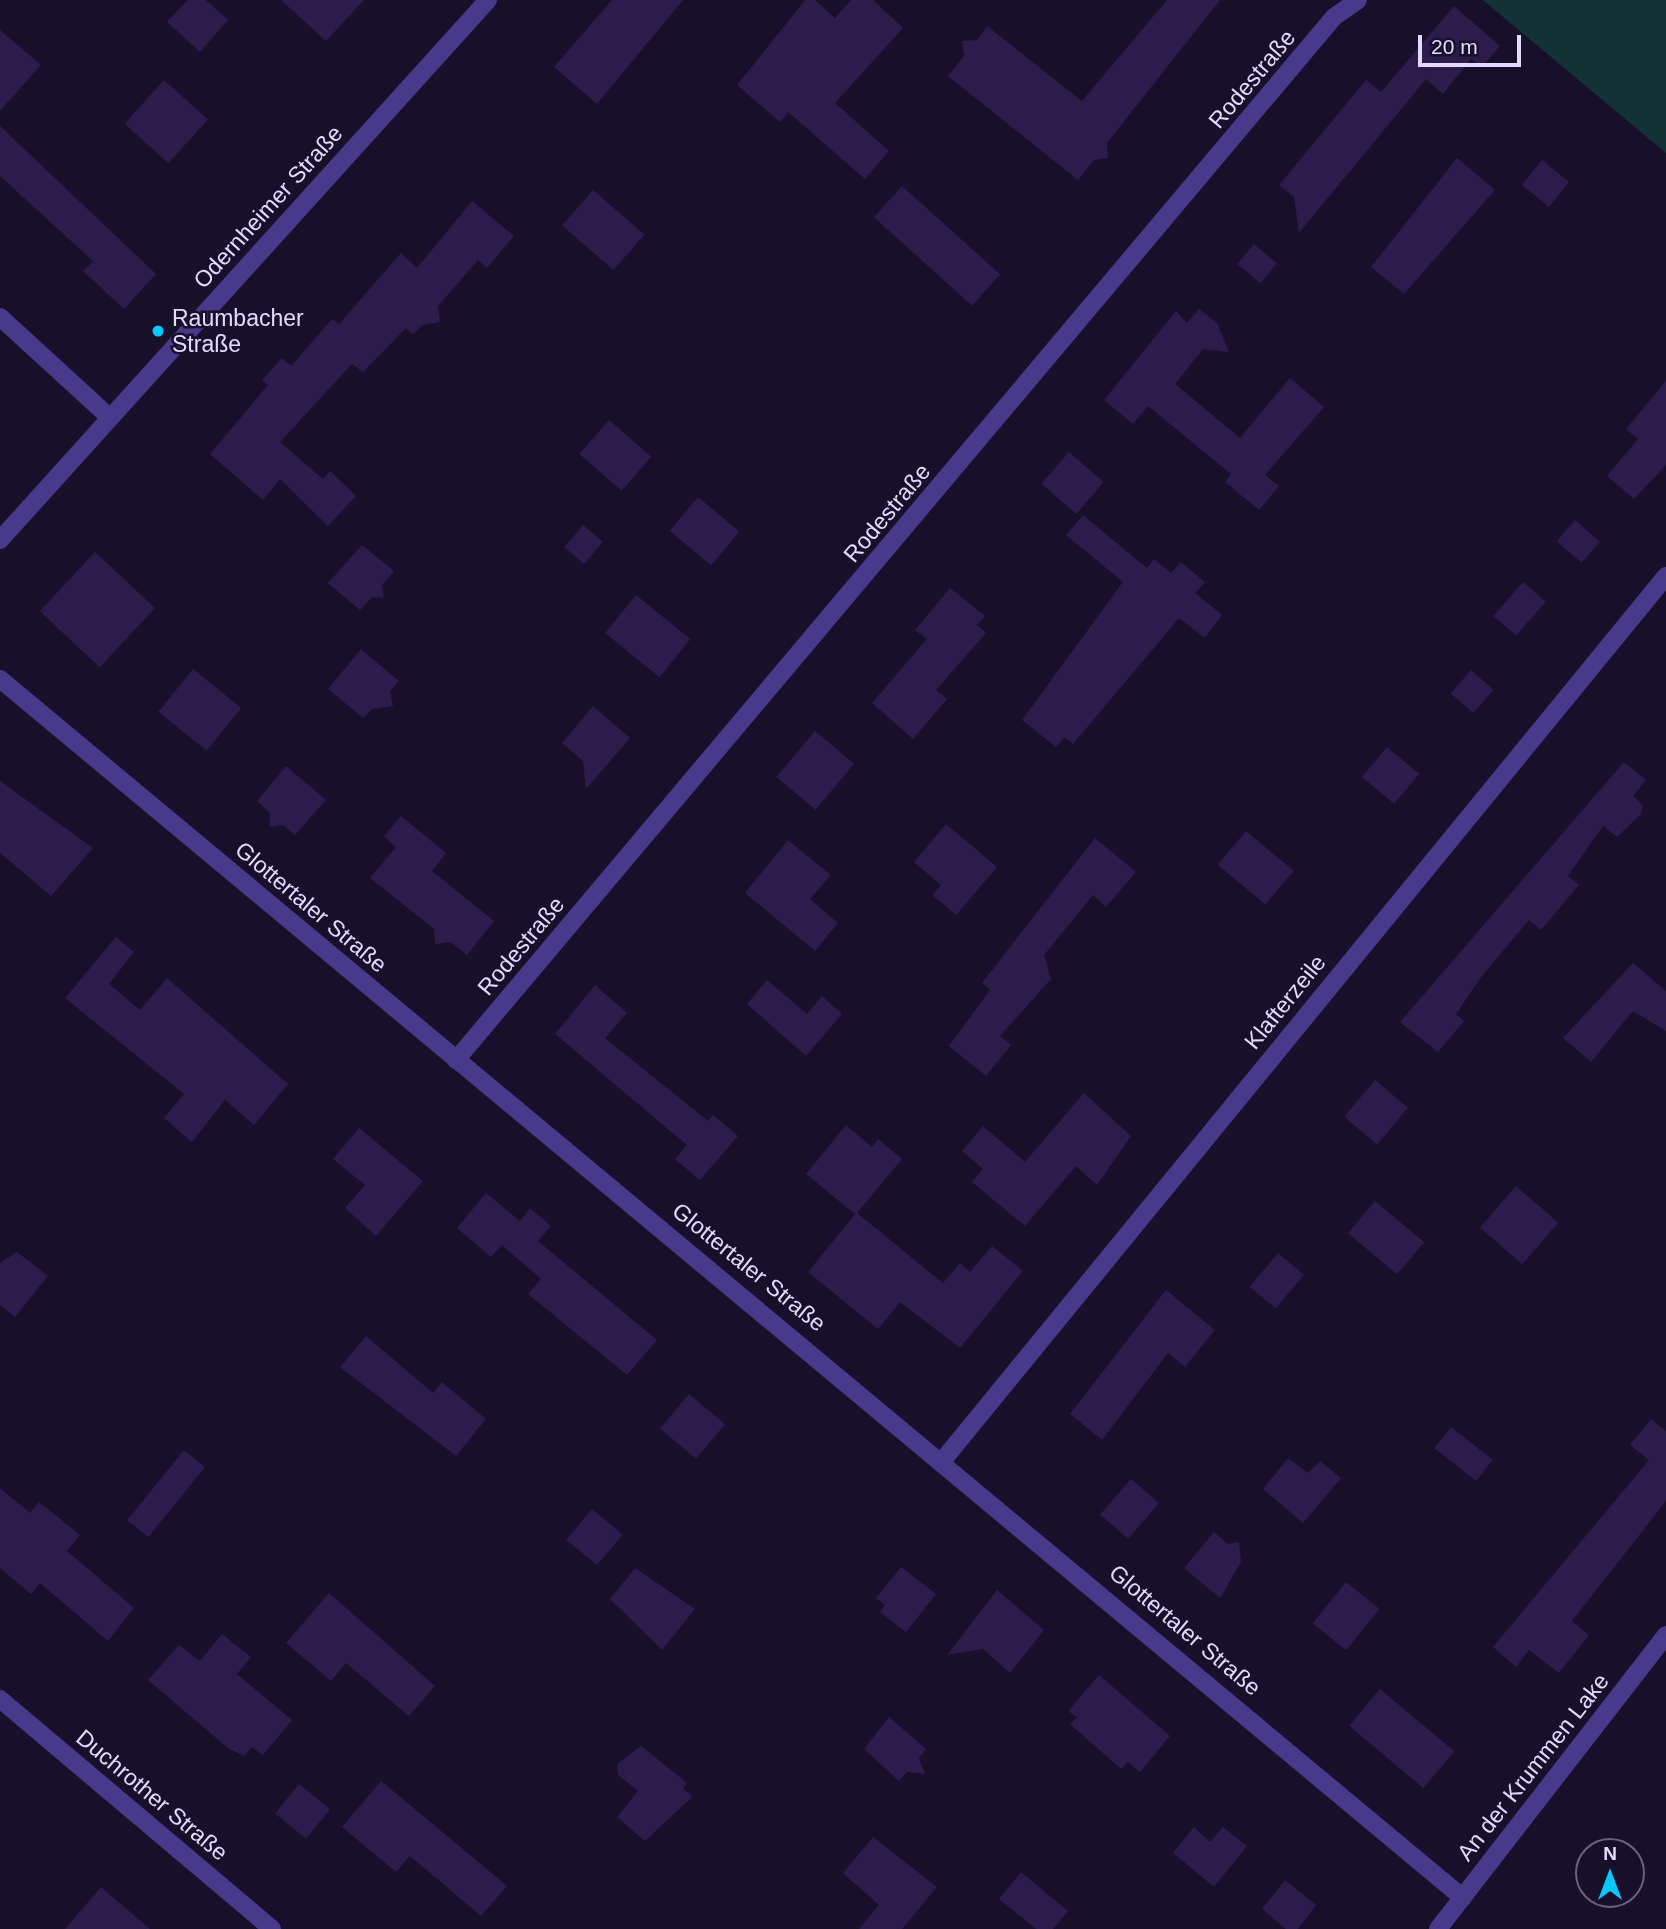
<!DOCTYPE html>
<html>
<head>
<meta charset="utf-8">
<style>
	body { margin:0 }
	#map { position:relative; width:1666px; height:1929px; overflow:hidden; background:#18102a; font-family:Arial,sans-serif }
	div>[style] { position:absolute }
	.green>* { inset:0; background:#133235 }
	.building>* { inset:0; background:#2b1c4c; transform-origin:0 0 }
	.minor>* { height:18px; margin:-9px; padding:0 9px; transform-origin:9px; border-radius:9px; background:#473a8a }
	.dots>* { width:19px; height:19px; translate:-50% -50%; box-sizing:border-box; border:4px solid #18102a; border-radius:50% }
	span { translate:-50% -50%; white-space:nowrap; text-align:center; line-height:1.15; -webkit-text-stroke:5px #18102a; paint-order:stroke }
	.street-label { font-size:23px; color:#e2daff }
	.poi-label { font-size:23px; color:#e2daff }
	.left { translate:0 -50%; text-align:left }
	.north { position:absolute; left:1575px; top:1838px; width:70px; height:70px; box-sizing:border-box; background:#18102a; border:2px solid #69617f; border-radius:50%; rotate:0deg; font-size:19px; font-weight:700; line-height:28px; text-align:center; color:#e2daff }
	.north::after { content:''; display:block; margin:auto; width:24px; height:32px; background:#06c8ff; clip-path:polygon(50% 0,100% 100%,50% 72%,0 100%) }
	.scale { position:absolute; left:1418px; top:35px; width:103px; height:32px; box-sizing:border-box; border:4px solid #e2daff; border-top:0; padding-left:9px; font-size:21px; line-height:24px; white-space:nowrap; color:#e2daff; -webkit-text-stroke:5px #18102a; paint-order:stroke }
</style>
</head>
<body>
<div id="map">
	<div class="green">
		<div style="clip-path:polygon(1483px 0,1666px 0,1666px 153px)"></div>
	</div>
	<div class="building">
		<div style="clip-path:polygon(188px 0,206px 0,228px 20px,200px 52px,167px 22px)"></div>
		<div style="clip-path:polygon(281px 0,364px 0,326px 41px)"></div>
		<div style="clip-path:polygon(612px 0,683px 0,597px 104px,554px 67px)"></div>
		<div style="clip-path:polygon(805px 0,815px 0,835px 18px,851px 0,873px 0,903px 28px,835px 103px,889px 151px,865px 179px,788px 112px,780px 122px,737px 85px)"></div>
		<div style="clip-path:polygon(1167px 0,1220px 0,1107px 143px,1108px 158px,1094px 160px,1078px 180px,948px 76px,964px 56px,962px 41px,977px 40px,987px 26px,1082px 101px)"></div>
		<div style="clip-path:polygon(1454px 6px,1500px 46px,1482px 67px,1471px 59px,1443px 94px,1426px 79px,1299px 233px,1294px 197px,1279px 185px,1366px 80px,1381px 92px)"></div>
		<div style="clip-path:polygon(0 30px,41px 65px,0 111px)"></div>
		<div style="left:164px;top:80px;width:59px;height:59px;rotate:42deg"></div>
		<div style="clip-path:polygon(0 126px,156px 274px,124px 309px,83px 271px,93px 261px,0 176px)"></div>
		<div style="clip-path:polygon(1457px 158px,1495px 190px,1404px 294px,1371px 267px)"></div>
		<div style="left:1542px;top:160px;width:35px;height:32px;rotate:39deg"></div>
		<div style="left:902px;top:186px;width:132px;height:42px;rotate:42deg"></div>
		<div style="left:593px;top:190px;width:68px;height:47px;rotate:41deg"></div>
		<div style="clip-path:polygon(472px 201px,514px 236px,487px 268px,478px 260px,438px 306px,440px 322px,422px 325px,413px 335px,406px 328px,363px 372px,352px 364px,280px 442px,323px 479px,330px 471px,356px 496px,328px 526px,280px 479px,263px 500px,210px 454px,268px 385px,262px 380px,282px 358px,291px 366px,332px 319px,339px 324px,401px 253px,417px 268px)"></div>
		<div style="left:1254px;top:244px;width:30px;height:26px;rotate:40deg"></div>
		<div style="clip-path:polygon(1199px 309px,1217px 323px,1229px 352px,1203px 349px,1175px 384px,1240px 438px,1290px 378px,1324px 407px,1265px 475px,1279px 486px,1259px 510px,1225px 482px,1231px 474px,1148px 406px,1133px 424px,1104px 400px,1176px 311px,1187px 323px)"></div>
		<div style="clip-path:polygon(1666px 381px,1666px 465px,1634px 499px,1607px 476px,1638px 439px,1626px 429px)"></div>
		<div style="left:609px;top:420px;width:56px;height:45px;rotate:41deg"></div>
		<div style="left:1069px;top:452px;width:46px;height:42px;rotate:41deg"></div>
		<div style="left:698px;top:497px;width:54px;height:44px;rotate:40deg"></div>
		<div style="clip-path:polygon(1083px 515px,1147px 568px,1154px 559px,1171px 573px,1181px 562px,1205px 582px,1195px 593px,1222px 615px,1205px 638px,1179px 618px,1073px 744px,1065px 737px,1056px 747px,1022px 720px,1123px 582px,1066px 535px)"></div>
		<div style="left:1575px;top:520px;width:33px;height:28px;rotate:41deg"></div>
		<div style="left:583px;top:525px;width:26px;height:29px;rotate:40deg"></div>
		<div style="clip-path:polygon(362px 545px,394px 571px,382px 585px,384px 598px,372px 597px,360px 610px,328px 583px)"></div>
		<div style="left:95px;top:552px;width:82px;height:81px;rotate:43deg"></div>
		<div style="left:1523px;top:582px;width:30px;height:45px;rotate:41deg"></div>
		<div style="clip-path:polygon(950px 588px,985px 616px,977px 625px,986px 633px,936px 690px,947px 699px,913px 739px,872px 703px,927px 639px,915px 630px)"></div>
		<div style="left:636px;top:595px;width:70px;height:49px;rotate:39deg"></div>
		<div style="clip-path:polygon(361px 649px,399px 681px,390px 691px,393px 706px,372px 709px,363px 718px,328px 689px)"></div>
		<div style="left:193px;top:669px;width:62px;height:55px;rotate:39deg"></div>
		<div style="left:1471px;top:670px;width:30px;height:31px;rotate:41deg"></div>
		<div style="clip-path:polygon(593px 706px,630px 738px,586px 789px,583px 761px,562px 743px)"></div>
		<div style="left:815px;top:731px;width:51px;height:60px;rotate:40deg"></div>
		<div style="left:1387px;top:747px;width:42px;height:39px;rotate:40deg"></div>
		<div style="clip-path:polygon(1624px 762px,1646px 780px,1633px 796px,1643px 805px,1641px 814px,1617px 837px,1603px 826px,1568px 876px,1579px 885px,1541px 930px,1529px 920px,1481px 977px,1456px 1014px,1464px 1021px,1438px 1052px,1400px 1022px)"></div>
		<div style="clip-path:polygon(286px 766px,326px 800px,295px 835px,283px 825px,270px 827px,270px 813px,257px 801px)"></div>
		<div style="clip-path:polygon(0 781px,93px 848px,51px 896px,0 853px)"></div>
		<div style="clip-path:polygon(401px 816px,446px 853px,432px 871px,494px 921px,467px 955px,450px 942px,435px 944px,434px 929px,370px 878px,396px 847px,384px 836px)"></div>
		<div style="clip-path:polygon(946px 824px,997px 867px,956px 915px,932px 895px,941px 885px,914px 862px)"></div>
		<div style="left:1246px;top:831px;width:62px;height:44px;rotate:40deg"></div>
		<div style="clip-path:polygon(1095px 838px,1136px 872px,1106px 907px,1093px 895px,1044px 955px,1051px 979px,1000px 1036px,1011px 1045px,986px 1076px,949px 1046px,990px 990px,982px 983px)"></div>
		<div style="clip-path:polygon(788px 840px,831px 875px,810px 899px,838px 923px,815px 951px,745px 893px)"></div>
		<div style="clip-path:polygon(116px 937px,134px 952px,109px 984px,140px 1010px,167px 978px,288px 1084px,254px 1125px,225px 1100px,192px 1142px,164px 1118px,184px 1094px,65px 998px)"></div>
		<div style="clip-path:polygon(1633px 963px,1666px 991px,1666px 1031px,1633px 1011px,1591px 1062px,1563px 1038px)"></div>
		<div style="clip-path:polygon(767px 980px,807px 1014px,822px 996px,842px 1014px,806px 1056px,747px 1004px)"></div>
		<div style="clip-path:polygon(595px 985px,627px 1013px,605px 1038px,708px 1121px,713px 1115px,738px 1136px,700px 1180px,675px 1159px,687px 1145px,555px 1034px)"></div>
		<div style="left:1375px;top:1080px;width:43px;height:48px;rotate:40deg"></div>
		<div style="clip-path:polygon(1084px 1093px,1131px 1136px,1097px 1185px,1076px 1166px,1025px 1226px,972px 1182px,983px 1169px,962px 1151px,983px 1126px,1025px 1162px)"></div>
		<div style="clip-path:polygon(846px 1125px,872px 1147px,878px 1139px,902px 1159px,857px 1213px,943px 1283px,960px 1263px,970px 1272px,992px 1246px,1023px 1271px,960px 1348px,900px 1302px,878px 1329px,808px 1272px,855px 1214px,806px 1174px)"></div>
		<div style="clip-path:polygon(359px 1128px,423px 1181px,376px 1236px,345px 1208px,365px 1185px,333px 1159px)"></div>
		<div style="left:1516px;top:1186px;width:56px;height:55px;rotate:41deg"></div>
		<div style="clip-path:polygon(486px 1193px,520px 1221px,530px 1208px,551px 1226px,538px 1241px,657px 1340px,627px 1375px,528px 1294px,541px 1279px,502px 1245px,491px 1257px,457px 1228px)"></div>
		<div style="left:1375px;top:1201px;width:64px;height:42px;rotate:40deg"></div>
		<div style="clip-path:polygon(17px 1252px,48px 1276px,15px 1317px,0 1305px,0 1263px)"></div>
		<div style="left:1278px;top:1253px;width:34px;height:44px;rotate:40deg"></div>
		<div style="clip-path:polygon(1166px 1290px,1215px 1330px,1185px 1367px,1168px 1353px,1102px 1440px,1070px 1414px)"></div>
		<div style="clip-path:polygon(366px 1336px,433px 1393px,442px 1382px,486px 1419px,456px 1456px,340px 1367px)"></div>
		<div style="left:689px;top:1394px;width:47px;height:45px;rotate:40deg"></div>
		<div style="clip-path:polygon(1651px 1419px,1666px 1431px,1666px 1501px,1572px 1621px,1589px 1635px,1559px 1673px,1529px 1650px,1516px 1667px,1493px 1647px,1649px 1460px,1630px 1445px)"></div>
		<div style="left:1451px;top:1427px;width:53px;height:27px;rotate:38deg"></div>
		<div style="left:184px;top:1450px;width:27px;height:90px;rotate:39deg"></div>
		<div style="clip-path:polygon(1288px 1458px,1308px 1473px,1320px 1461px,1341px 1478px,1303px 1523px,1263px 1489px)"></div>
		<div style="left:1131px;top:1479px;width:37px;height:47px;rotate:41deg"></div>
		<div style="clip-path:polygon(0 1488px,30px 1513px,39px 1502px,80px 1535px,67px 1551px,134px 1608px,108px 1641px,40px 1583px,31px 1594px,0 1568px)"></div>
		<div style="left:592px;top:1509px;width:40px;height:40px;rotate:40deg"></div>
		<div style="clip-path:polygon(1214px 1532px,1228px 1544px,1239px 1542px,1241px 1562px,1220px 1598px,1184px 1568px)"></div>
		<div style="clip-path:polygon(901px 1567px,936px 1594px,906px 1632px,880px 1612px,885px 1605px,876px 1598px)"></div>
		<div style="clip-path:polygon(635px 1568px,695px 1609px,662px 1650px,610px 1599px)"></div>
		<div style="left:1346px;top:1582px;width:43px;height:53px;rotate:39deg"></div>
		<div style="clip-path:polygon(997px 1590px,1044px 1630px,1010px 1673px,983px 1649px,947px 1655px)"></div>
		<div style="clip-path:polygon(329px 1593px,435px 1686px,409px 1716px,346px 1663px,331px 1681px,286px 1643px)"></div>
		<div style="clip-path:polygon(222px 1634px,251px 1657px,237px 1674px,292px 1720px,263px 1755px,252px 1747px,244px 1756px,228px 1748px,148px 1680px,179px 1645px,200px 1661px)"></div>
		<div style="clip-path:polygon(1099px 1675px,1170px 1736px,1140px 1772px,1128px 1762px,1121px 1769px,1070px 1724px,1077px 1717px,1068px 1711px)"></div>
		<div style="left:1380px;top:1689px;width:97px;height:48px;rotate:40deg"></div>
		<div style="clip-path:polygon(889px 1717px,926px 1749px,919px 1758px,925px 1774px,907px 1772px,899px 1781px,864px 1749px)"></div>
		<div style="clip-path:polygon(641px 1746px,687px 1783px,683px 1788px,692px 1797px,645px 1841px,617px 1817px,638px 1791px,618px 1775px,617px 1764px)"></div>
		<div style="clip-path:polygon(381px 1781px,507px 1886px,481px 1916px,410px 1856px,396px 1872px,342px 1827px)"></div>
		<div style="left:299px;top:1784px;width:40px;height:38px;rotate:39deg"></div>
		<div style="clip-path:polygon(1194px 1827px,1210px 1842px,1223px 1827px,1247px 1846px,1214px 1887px,1173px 1853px)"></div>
		<div style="clip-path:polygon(873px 1837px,937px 1887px,902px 1929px,859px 1929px,879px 1905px,843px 1873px)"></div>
		<div style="clip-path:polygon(1021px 1872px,1068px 1911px,1053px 1929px,1036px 1929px,999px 1899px)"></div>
		<div style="clip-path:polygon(1285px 1880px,1316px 1905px,1298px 1929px,1286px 1929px,1262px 1909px)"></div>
		<div style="clip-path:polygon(101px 1887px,150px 1929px,65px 1929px)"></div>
	</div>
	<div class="minor">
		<div style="left:0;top:317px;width:148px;rotate:42.5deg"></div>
		<div style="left:0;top:540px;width:728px;rotate:-47.9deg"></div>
		<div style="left:0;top:679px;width:1904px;rotate:39.8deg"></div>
		<div style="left:456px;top:1060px;width:1363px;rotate:-49.91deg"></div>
		<div style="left:1334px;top:17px;width:29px;rotate:-35deg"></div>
		<div style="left:943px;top:1460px;width:1142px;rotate:-50.72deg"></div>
		<div style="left:0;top:1699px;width:356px;rotate:40.2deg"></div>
		<div style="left:1438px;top:1929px;width:372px;rotate:-52.2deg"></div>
	</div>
	<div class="dots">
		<div style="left:158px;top:331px;background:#06c8ff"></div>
	</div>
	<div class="street-label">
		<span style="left:1252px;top:79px;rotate:-50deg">Rodestraße</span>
		<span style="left:268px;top:207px;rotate:-48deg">Odernheimer Straße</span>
		<span style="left:887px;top:513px;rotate:-50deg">Rodestraße</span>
		<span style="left:311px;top:907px;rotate:40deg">Glottertaler Straße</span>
		<span style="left:521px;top:946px;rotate:-50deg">Rodestraße</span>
		<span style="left:1285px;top:1002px;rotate:-51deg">Klafterzeile</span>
		<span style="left:749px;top:1267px;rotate:39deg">Glottertaler Straße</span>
		<span style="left:1185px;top:1630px;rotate:40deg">Glottertaler Straße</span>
		<span style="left:1533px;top:1767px;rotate:-52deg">An der Krummen Lake</span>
		<span style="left:152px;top:1795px;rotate:40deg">Duchrother Straße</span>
	</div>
	<div class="poi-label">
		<span class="left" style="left:172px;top:331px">Raumbacher<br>Straße</span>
	</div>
	<div class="north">N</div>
	<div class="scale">20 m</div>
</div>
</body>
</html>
